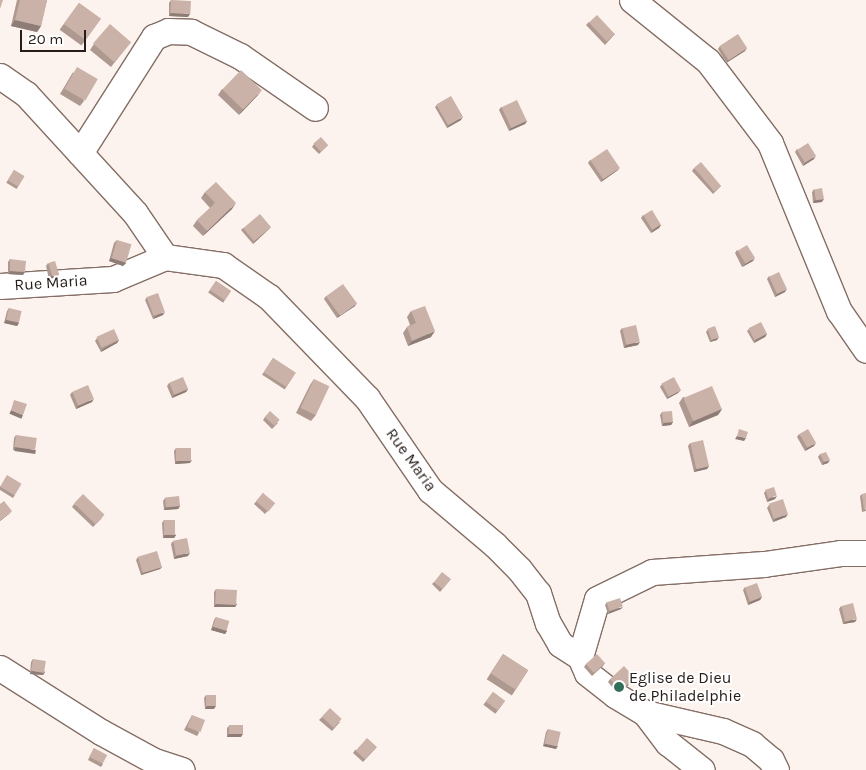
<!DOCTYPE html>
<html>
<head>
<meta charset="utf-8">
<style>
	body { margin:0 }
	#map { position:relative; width:866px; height:770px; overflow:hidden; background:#fdf3ee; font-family:Karla,sans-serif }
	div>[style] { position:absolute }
	.roads { filter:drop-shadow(1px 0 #846e65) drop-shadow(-1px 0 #846e65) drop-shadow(0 1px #846e65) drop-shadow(0 -1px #846e65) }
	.street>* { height:25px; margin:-12.5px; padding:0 12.5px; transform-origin:12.5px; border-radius:12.5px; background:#fff }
	.wall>* { inset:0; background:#ae9990; transform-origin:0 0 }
	.shaded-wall>* { inset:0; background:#8d7d76; transform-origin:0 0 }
	.building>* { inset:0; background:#cab2a8; transform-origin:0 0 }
	.dots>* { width:14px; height:14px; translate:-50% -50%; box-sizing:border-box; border:2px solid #fff; border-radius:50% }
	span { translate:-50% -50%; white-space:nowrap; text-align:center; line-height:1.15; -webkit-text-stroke:4px #fff; paint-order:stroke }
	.street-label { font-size:16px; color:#261d1a }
	.poi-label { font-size:16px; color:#261d1a }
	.left { translate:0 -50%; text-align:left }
	.scale { position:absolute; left:20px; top:30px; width:66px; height:22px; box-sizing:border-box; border:2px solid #261d1a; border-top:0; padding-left:6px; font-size:15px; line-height:18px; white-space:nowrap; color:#261d1a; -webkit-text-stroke:4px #fff; paint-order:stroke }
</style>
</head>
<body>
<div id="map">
	<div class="roads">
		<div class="street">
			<div style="left:632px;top:0;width:97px;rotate:38.8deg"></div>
			<div style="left:708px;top:61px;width:103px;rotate:52.9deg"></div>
			<div style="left:770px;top:143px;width:182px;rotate:67.7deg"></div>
			<div style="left:839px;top:311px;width:47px;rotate:55.3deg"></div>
			<div style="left:0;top:76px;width:32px;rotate:35deg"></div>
			<div style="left:26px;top:94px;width:161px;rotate:47.5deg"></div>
			<div style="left:135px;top:213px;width:53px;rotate:55.7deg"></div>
			<div style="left:80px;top:153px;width:138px;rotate:-57.5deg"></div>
			<div style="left:154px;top:37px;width:15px;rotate:-23deg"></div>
			<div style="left:168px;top:31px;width:23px;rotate:2deg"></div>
			<div style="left:191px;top:32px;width:55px;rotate:26.1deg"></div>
			<div style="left:240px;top:56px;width:91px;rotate:34.7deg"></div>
			<div style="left:0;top:286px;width:113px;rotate:-3.5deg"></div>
			<div style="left:113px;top:279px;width:56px;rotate:-22.9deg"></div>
			<div style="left:165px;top:257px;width:59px;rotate:7.9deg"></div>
			<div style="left:223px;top:265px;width:56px;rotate:34.8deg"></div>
			<div style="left:269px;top:297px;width:141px;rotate:45.9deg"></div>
			<div style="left:367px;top:398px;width:112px;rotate:55.6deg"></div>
			<div style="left:430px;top:490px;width:85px;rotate:40.2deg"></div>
			<div style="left:495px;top:545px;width:34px;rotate:45deg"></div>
			<div style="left:519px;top:569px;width:31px;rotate:52deg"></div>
			<div style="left:538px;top:593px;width:32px;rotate:72deg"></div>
			<div style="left:548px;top:623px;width:24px;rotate:60deg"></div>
			<div style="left:560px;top:644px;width:24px;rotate:33deg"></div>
			<div style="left:580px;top:657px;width:17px;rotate:66deg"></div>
			<div style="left:587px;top:673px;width:36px;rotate:38deg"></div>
			<div style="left:615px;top:695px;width:35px;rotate:31deg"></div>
			<div style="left:645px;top:713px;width:80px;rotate:13deg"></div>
			<div style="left:723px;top:731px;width:32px;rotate:24deg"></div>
			<div style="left:752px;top:744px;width:25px;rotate:40deg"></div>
			<div style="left:771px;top:760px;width:11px;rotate:63deg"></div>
			<div style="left:580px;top:657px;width:60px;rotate:-73.7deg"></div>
			<div style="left:597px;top:599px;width:61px;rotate:-26.1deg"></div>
			<div style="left:652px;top:572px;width:112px;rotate:-4.1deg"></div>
			<div style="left:764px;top:564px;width:77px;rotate:-8.2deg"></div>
			<div style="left:840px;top:553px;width:26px"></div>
			<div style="left:0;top:668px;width:120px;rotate:32.4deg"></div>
			<div style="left:101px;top:732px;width:60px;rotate:28.7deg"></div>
			<div style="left:154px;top:761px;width:29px;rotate:18deg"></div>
			<div style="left:645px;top:713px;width:38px;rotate:53deg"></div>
			<div style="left:668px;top:743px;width:43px;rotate:38.5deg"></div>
		</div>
	</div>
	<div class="wall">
		<div style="clip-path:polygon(17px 0,47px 0,41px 26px,37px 32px,11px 26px)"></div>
		<div style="clip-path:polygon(171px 0,188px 17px,169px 16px,169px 3px)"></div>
		<div style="left:79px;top:3px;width:27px;height:33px;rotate:36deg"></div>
		<div style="clip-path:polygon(589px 22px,615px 34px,605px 45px,586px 25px)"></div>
		<div style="clip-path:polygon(131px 42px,111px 67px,90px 50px,94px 44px)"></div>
		<div style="clip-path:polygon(720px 46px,745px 51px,726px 63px,718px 49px)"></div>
		<div style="clip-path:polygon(73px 72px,84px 101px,80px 106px,60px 94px)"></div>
		<div style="clip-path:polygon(222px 89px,258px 95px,239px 115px,218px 95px)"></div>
		<div style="clip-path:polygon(437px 105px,461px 120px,447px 128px,435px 107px)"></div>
		<div style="clip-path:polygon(501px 107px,527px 121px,525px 124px,509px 131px,499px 110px)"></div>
		<div style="clip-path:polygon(314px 144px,328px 145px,319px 154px,312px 147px)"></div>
		<div style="clip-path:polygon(797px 149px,814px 159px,803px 166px,795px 152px)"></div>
		<div style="clip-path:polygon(590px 160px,618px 170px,601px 182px,588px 163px)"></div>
		<div style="clip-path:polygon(694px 168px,721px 186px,713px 194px,692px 171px)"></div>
		<div style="left:14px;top:170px;width:12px;height:15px;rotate:31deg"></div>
		<div style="clip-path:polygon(814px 189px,822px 202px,813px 203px,812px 192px)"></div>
		<div style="clip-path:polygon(205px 192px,232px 209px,203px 236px,193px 226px,197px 220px,210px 208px,201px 198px)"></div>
		<div style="clip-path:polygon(643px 215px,661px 225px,659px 228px,651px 233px,641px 218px)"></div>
		<div style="clip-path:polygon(271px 227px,269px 229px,253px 244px,241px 230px,243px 228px)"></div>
		<div style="clip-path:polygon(117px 240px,126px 263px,123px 266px,109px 261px,114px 243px)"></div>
		<div style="clip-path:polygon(737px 250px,753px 261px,742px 267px,735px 253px)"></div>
		<div style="clip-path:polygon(10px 259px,23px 275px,8px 274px,8px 262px)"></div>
		<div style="clip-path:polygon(48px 263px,59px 274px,57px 277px,49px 279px,46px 266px)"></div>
		<div style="clip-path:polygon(769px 276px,785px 292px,775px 297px,767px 279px)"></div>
		<div style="left:216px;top:281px;width:18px;height:14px;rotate:34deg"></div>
		<div style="clip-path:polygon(326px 296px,355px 306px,337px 318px,324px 299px)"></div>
		<div style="clip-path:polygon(147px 297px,163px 315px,153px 319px,145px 300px)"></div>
		<div style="clip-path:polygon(9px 308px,19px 323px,17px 326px,4px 323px,7px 311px)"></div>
		<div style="clip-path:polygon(411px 311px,431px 337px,408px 346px,403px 333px,407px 327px,410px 325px,407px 317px)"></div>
		<div style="clip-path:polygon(622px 328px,638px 345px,624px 348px,620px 331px)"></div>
		<div style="clip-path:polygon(708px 329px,717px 340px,710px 342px,706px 332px)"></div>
		<div style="clip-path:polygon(749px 329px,767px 334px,765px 337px,754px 343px,747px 331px)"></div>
		<div style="clip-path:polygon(97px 338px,119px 340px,117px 343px,101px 352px,95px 341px)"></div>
		<div style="left:273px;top:358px;width:27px;height:20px;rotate:33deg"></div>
		<div style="clip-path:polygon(314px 379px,316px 415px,311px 421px,296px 413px,310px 385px)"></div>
		<div style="clip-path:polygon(169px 383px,188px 389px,186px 392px,172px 398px,167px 386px)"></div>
		<div style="clip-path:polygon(662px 384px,678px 393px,667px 399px,660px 387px)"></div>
		<div style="clip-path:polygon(72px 392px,92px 402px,76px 409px,70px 395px)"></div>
		<div style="clip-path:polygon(683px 397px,722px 409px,718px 415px,689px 427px,679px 403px)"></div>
		<div style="clip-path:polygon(662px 412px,673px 422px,671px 425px,662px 426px,660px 415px)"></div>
		<div style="clip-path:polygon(265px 417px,278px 423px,272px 429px,263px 420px)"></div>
		<div style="clip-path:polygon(799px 434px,814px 446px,805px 451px,797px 437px)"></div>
		<div style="clip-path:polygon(16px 435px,34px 453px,13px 450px,14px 438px)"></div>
		<div style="clip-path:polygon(690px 443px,709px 466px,707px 469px,694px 472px,688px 446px)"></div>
		<div style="clip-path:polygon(176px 448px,190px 463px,175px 464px,174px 451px)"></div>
		<div style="clip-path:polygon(820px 454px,828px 463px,822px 465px,818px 457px)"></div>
		<div style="clip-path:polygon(0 486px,15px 495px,13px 498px,0 490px)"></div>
		<div style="clip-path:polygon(766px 490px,775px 499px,767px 502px,764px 493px)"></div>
		<div style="clip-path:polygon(263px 493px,273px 505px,265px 514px,254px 504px)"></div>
		<div style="clip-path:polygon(862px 494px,866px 511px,862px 512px,860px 496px)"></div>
		<div style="clip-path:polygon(165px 498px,180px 506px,178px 509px,164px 510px,163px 501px)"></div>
		<div style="clip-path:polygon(74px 504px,102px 518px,93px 527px,72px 507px)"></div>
		<div style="clip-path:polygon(769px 505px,786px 517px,773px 522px,767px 508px)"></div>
		<div style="clip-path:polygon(164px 520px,176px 535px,174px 538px,163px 538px,162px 523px)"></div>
		<div style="clip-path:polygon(173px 541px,188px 556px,174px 559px,171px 544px)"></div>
		<div style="clip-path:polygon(138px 557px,162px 567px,160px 569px,141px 575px,136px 560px)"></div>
		<div style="clip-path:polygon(451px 579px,440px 592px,432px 584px,434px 582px)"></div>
		<div style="clip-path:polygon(745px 587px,762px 597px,760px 600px,748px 605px,743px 590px)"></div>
		<div style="clip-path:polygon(216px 589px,237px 604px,235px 607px,214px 607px,214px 592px)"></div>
		<div style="clip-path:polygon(607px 602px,621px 609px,608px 614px,605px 605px)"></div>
		<div style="clip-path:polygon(841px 606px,855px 622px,843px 624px,839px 609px)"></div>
		<div style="clip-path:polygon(216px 617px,227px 631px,225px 634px,211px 630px,214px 620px)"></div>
		<div style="left:503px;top:654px;width:30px;height:30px;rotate:33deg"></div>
		<div style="clip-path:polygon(33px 659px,45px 672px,43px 675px,30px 674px,31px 662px)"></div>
		<div style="clip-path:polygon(605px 663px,603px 666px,592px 676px,584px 667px,586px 664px)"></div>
		<div style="clip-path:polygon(635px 678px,633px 681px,618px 694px,608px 682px,610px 679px)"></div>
		<div style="left:493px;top:692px;width:15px;height:16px;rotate:37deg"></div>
		<div style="clip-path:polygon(206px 695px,214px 709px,205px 709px,204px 698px)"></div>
		<div style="clip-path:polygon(192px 715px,199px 733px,197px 736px,184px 730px)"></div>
		<div style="clip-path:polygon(322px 717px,340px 722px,332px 731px,319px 720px)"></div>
		<div style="clip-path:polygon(229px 726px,241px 737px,227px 737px,227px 728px)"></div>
		<div style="clip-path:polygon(548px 729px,556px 749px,543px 746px,546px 732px)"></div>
		<div style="clip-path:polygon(377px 747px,363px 762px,353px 753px,355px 750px)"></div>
		<div style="clip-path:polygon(94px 748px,103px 764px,101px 767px,88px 760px)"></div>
	</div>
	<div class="shaded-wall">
		<div style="clip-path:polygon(171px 13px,190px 14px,188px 17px,169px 16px)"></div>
		<div style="clip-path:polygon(15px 20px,41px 26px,37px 32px,11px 26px)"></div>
		<div style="clip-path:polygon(747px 48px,745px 51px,726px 63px,728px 60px)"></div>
		<div style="clip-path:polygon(262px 90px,258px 95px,239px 115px,243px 109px)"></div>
		<div style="clip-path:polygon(463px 117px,461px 120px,447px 128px,449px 125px)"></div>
		<div style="clip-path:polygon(527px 121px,525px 124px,509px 131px,511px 128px)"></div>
		<div style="clip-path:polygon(816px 156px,814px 159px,803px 166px,805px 163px)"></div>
		<div style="clip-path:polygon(620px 168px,618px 170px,601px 182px,603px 179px)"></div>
		<div style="clip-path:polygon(824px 199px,822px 202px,813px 203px,815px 200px)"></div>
		<div style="clip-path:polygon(236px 203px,232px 209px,203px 236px,207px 231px)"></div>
		<div style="clip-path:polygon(661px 225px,659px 228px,651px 233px,653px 230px)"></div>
		<div style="clip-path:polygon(271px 227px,269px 229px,253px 244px,255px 241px)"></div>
		<div style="clip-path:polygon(111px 258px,126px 263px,123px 266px,109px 261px)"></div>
		<div style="clip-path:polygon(755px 258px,753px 261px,742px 267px,745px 264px)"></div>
		<div style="clip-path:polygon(10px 271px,25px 272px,23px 275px,8px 274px)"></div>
		<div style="clip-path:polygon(59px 274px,57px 277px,49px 279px,51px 276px)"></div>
		<div style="clip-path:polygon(787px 289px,785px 292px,775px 297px,777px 294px)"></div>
		<div style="clip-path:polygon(357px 303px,355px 306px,337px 318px,339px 315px)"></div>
		<div style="clip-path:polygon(165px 312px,163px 315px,153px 319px,155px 316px)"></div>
		<div style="clip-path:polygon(6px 320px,19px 323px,17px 326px,4px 323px)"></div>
		<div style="clip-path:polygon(435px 331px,431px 337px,408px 346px,412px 341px)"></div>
		<div style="clip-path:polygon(767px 334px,765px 337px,754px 343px,756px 340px)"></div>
		<div style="clip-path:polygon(719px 337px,717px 340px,710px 342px,712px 340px)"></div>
		<div style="clip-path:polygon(119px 340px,117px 343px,101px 352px,103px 349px)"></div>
		<div style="clip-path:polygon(640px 342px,638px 345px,624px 348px,626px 345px)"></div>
		<div style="clip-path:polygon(188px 389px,186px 392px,172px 398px,174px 395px)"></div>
		<div style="clip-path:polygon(681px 390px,678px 393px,667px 399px,669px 396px)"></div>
		<div style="clip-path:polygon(94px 399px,92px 402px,76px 409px,78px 406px)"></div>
		<div style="clip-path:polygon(722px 409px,718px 415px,689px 427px,693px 421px)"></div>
		<div style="left:11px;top:410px;width:13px;height:4px;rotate:23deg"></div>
		<div style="clip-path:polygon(673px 422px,671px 425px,662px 426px,664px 423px)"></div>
		<div style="clip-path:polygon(737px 436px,746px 438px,744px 441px,735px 439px)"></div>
		<div style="clip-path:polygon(816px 443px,814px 446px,805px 451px,807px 448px)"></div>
		<div style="left:15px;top:447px;width:21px;height:4px;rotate:8deg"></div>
		<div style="clip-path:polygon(192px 460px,190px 463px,175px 464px,177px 461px)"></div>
		<div style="clip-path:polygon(830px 460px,828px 463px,822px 465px,824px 462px)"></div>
		<div style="clip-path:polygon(709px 466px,707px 469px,694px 472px,696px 469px)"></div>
		<div style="clip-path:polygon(777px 496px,775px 499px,767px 502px,769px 499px)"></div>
		<div style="clip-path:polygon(180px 506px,178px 509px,164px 510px,166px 507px)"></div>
		<div style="clip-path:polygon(12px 511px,9px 514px,0 521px,0 520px)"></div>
		<div style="clip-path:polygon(788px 514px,786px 517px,773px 522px,775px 519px)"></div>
		<div style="clip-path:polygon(165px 535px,176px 535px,174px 538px,163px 538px)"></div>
		<div style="clip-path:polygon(190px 553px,188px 556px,174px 559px,176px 556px)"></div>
		<div style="clip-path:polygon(162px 567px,160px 569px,141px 575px,143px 572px)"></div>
		<div style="clip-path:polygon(762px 597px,760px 600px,748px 605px,750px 602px)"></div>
		<div style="clip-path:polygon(216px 604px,237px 604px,235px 607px,214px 607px)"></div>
		<div style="clip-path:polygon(623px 607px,621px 609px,608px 614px,610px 611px)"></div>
		<div style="clip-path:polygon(857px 619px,855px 622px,843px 624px,845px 622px)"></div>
		<div style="clip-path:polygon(213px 627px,227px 631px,225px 634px,211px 630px)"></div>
		<div style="clip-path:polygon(32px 671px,45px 672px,43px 675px,30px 674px)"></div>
		<div style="clip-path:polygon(635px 678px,633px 681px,618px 694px,620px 691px)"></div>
		<div style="clip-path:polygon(207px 706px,216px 706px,214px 709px,205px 709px)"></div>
		<div style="clip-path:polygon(229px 734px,243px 734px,241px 737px,227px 737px)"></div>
		<div style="clip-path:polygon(545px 744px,558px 746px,556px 749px,543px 746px)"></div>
	</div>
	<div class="building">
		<div style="clip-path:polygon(0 0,3px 0,0 9px)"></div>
		<div style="clip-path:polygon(20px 0,47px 0,41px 26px,15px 20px)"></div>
		<div style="left:171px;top:0;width:20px;height:13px;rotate:3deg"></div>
		<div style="left:79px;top:3px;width:27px;height:26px;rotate:36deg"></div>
		<div style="left:597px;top:15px;width:26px;height:11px;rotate:47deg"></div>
		<div style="left:110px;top:24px;width:28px;height:26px;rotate:41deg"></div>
		<div style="left:738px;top:34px;width:17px;height:22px;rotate:57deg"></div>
		<div style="left:77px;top:67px;width:24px;height:25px;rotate:30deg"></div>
		<div style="left:241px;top:70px;width:29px;height:27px;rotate:44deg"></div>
		<div style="left:451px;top:96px;width:24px;height:17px;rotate:60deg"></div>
		<div style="left:517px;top:100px;width:23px;height:17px;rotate:65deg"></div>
		<div style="left:321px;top:137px;width:11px;height:10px;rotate:49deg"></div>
		<div style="left:808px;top:143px;width:15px;height:13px;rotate:58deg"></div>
		<div style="left:607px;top:149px;width:23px;height:20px;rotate:56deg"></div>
		<div style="left:701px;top:162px;width:31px;height:9px;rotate:50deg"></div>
		<div style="left:14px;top:170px;width:12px;height:12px;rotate:31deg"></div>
		<div style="clip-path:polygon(216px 182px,236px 203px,207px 231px,197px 220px,215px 203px,205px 192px)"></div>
		<div style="left:822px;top:188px;width:11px;height:8px;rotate:80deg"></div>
		<div style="left:652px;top:210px;width:17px;height:10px;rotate:59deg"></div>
		<div style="left:260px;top:214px;width:17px;height:22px;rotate:50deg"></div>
		<div style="left:117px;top:240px;width:15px;height:19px;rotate:16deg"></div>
		<div style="left:747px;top:245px;width:15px;height:11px;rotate:58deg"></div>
		<div style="clip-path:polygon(10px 259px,26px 261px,25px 272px,10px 271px)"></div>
		<div style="left:55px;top:261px;width:14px;height:7px;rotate:73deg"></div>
		<div style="left:779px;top:272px;width:19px;height:11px;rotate:65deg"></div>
		<div style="left:216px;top:281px;width:18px;height:11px;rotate:34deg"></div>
		<div style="left:343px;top:284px;width:24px;height:21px;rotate:54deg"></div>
		<div style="left:158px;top:293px;width:20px;height:12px;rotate:70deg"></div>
		<div style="clip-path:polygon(425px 306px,435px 331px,412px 341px,407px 327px,416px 323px,411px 311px)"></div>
		<div style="left:9px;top:308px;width:13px;height:12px;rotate:13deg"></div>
		<div style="left:761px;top:322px;width:13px;height:14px;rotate:63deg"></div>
		<div style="left:636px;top:325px;width:17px;height:14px;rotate:77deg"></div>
		<div style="left:715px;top:326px;width:12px;height:8px;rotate:70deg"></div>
		<div style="left:114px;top:329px;width:12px;height:19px;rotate:66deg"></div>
		<div style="left:273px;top:358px;width:27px;height:17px;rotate:33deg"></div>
		<div style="left:183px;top:377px;width:13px;height:15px;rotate:67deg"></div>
		<div style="left:674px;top:377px;width:15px;height:14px;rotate:62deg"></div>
		<div style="left:314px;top:379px;width:17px;height:32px;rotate:25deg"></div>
		<div style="left:88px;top:385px;width:15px;height:17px;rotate:67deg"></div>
		<div style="left:712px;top:386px;width:25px;height:31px;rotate:67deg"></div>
		<div style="clip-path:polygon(14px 400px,27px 404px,23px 415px,11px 410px)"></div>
		<div style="left:270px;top:411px;width:13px;height:8px;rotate:42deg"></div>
		<div style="left:672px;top:411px;width:11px;height:10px;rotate:85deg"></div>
		<div style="clip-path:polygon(739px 429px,748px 432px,746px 438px,737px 436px)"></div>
		<div style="left:808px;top:429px;width:16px;height:10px;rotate:60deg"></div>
		<div style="left:16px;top:435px;width:21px;height:12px;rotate:8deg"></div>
		<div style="left:703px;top:440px;width:27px;height:13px;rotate:77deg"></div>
		<div style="left:176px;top:448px;width:15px;height:13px"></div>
		<div style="clip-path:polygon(826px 452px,830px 460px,824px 462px,820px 454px)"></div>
		<div style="left:7px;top:475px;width:17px;height:13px;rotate:31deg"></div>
		<div style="left:774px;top:487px;width:9px;height:9px;rotate:72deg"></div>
		<div style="left:263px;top:493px;width:16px;height:11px;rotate:40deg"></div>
		<div style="clip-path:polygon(866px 493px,866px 508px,864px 509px,862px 494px)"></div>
		<div style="left:83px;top:494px;width:30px;height:13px;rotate:44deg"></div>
		<div style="left:179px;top:496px;width:10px;height:14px;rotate:84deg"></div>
		<div style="left:783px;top:499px;width:16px;height:15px;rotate:72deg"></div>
		<div style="clip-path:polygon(4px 501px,12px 511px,0 520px,0 504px)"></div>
		<div style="left:164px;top:520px;width:11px;height:15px"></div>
		<div style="left:187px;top:538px;width:15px;height:14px;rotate:79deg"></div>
		<div style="left:157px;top:551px;width:17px;height:20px;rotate:73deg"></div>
		<div style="left:442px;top:572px;width:11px;height:13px;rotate:38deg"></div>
		<div style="left:757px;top:583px;width:15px;height:13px;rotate:70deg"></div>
		<div style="left:216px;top:589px;width:21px;height:15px;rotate:3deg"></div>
		<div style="left:620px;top:598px;width:9px;height:14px;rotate:72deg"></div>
		<div style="left:853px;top:603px;width:16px;height:12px;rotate:76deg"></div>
		<div style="left:216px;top:617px;width:14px;height:10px;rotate:17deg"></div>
		<div style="left:503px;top:654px;width:30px;height:23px;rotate:33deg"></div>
		<div style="left:597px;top:654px;width:12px;height:15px;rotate:48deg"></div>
		<div style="left:33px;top:659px;width:13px;height:12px;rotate:9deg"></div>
		<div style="left:624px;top:666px;width:16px;height:19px;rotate:47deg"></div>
		<div style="left:493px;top:692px;width:15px;height:12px;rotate:37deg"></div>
		<div style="left:206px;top:695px;width:10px;height:11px"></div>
		<div style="left:330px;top:708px;width:16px;height:12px;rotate:43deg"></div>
		<div style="left:192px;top:715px;width:14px;height:13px;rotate:21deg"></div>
		<div style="left:243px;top:725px;width:9px;height:14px;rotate:90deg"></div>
		<div style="left:548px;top:729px;width:13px;height:15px;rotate:13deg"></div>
		<div style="left:367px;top:738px;width:13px;height:17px;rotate:42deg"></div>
		<div style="left:94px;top:748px;width:15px;height:10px;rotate:28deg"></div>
	</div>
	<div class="dots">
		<div style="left:619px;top:687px;background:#336f5b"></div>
	</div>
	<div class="street-label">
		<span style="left:51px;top:283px;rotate:-4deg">Rue Maria</span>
		<span style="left:411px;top:460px;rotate:54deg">Rue Maria</span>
	</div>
	<div class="poi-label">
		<span class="left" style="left:629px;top:687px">Eglise de Dieu<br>de Philadelphie</span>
	</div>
	<div class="scale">20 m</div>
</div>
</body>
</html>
